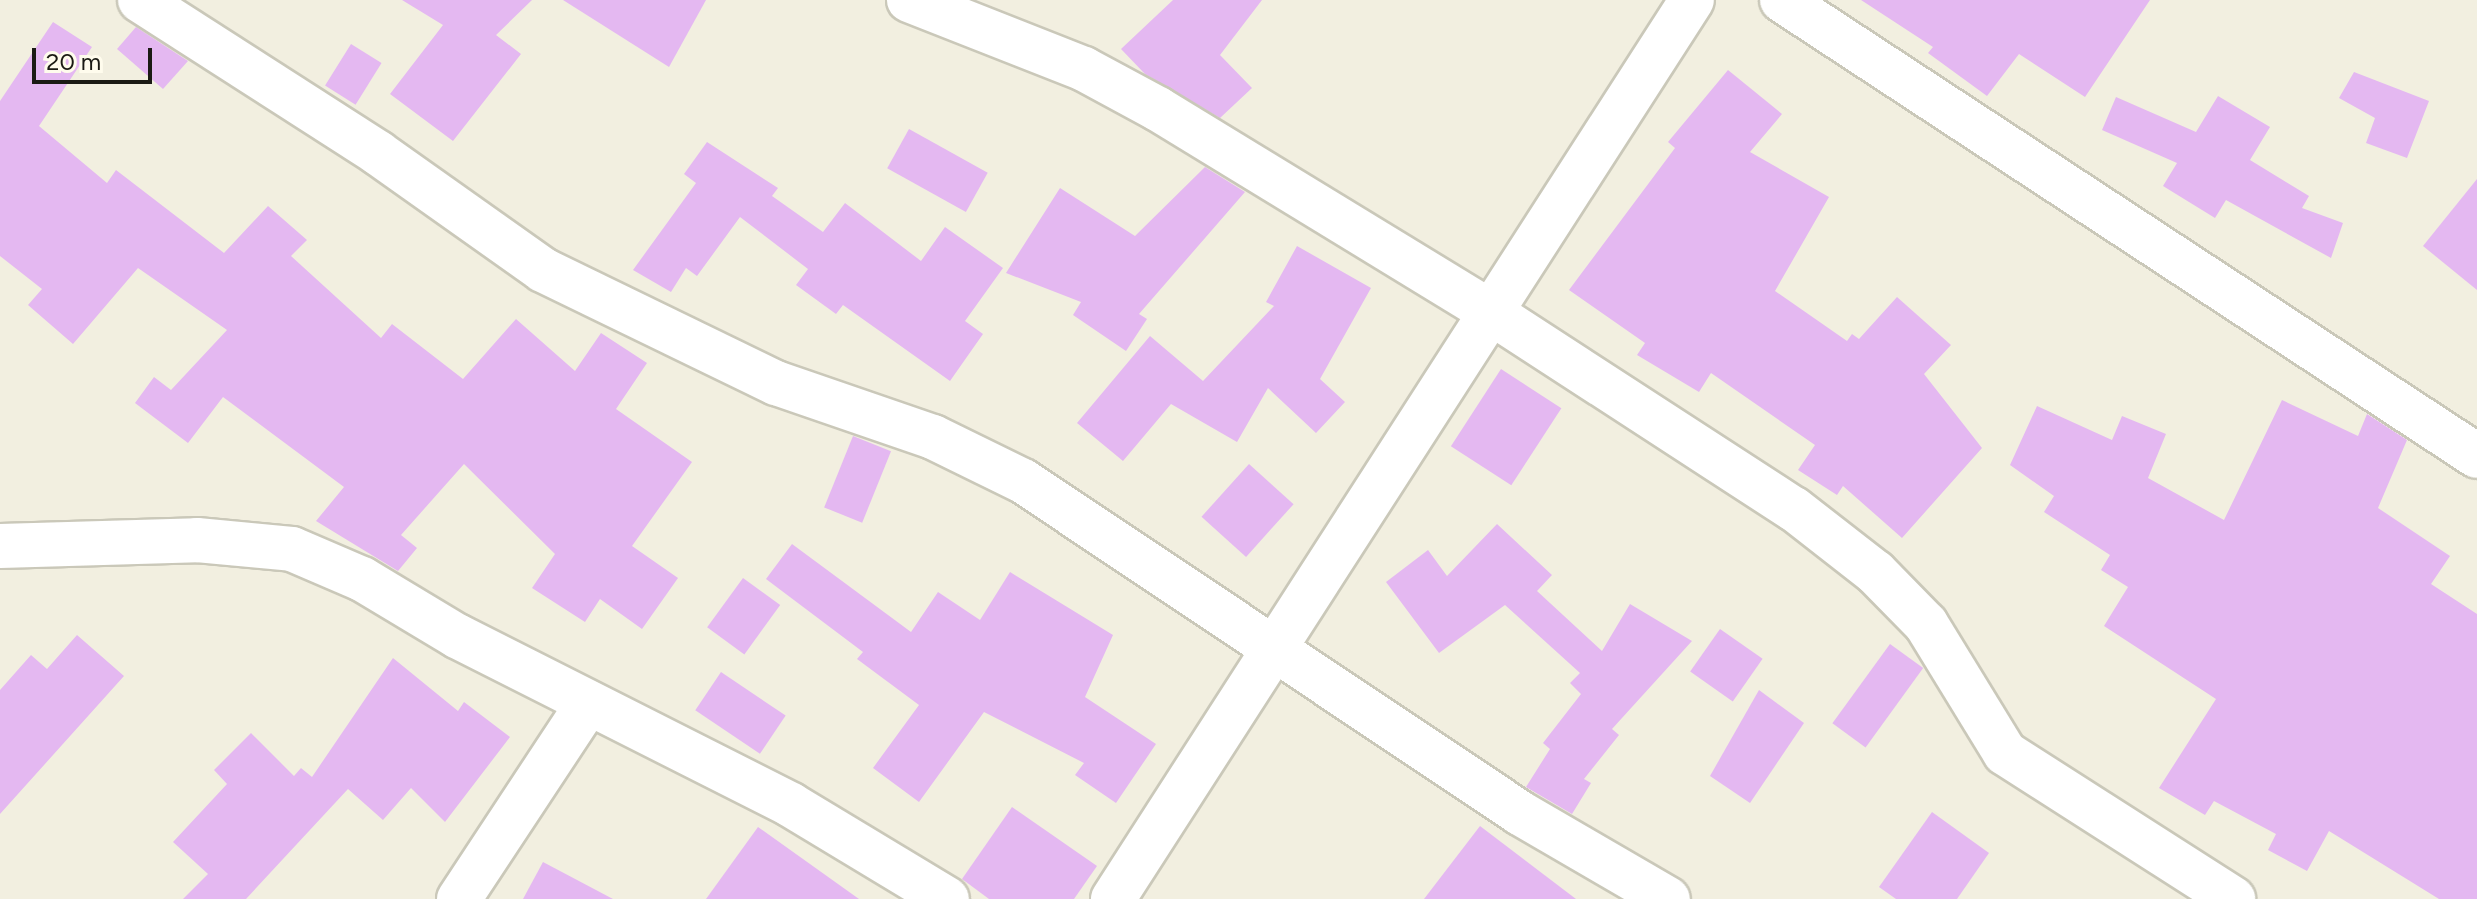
<!DOCTYPE html>
<html>
<head>
<meta charset="utf-8">
<style>
	body { margin:0 }
	#map { position:relative; width:2477px; height:899px; overflow:hidden; background:#f2efe0; font-family:Figtree,sans-serif }
	div>[style] { position:absolute }
	.building>* { inset:0; background:#e4b8f1; transform-origin:0 0 }
	.roads { filter:drop-shadow(2px 0 #cac8b9) drop-shadow(-2px 0 #cac8b9) drop-shadow(0 2px #cac8b9) drop-shadow(0 -2px #cac8b9) }
	.minor>* { height:44px; margin:-22px; padding:0 22px; transform-origin:22px; border-radius:22px; background:#fff }
	span { translate:-50% -50%; white-space:nowrap; text-align:center; line-height:1.15; -webkit-text-stroke:7px #fffced; paint-order:stroke }
	.scale { position:absolute; left:32px; top:48px; width:120px; height:36px; box-sizing:border-box; border:4px solid #1b1a14; border-top:0; padding-left:10px; font-size:24px; line-height:28px; white-space:nowrap; color:#1b1a14; -webkit-text-stroke:6px #fffced; paint-order:stroke }
</style>
</head>
<body>
<div id="map">
	<div class="building">
		<div style="clip-path:polygon(402px 0,532px 0,496px 35px,521px 54px,453px 141px,390px 94px,443px 25px)"></div>
		<div style="clip-path:polygon(563px 0,706px 0,669px 67px)"></div>
		<div style="clip-path:polygon(1173px 0,1262px 0,1220px 55px,1252px 88px,1220px 118px,1145px 74px,1121px 49px)"></div>
		<div style="clip-path:polygon(1861px 0,2150px 0,2085px 97px,2019px 54px,1987px 96px,1928px 53px,1933px 47px)"></div>
		<div style="clip-path:polygon(53px 22px,92px 47px,39px 126px,107px 183px,116px 170px,224px 253px,268px 206px,307px 240px,291px 256px,381px 338px,392px 324px,463px 379px,516px 319px,575px 371px,601px 333px,647px 363px,616px 409px,692px 462px,632px 546px,678px 578px,642px 629px,600px 599px,585px 622px,532px 588px,555px 554px,464px 464px,401px 535px,417px 548px,398px 571px,316px 521px,344px 487px,223px 397px,188px 443px,135px 403px,154px 377px,171px 390px,227px 330px,138px 268px,73px 344px,28px 305px,42px 289px,0 256px,0 101px)"></div>
		<div style="clip-path:polygon(136px 27px,188px 61px,163px 89px,117px 49px)"></div>
		<div style="left:351px;top:44px;width:36px;height:49px;rotate:32deg"></div>
		<div style="clip-path:polygon(1728px 70px,1782px 114px,1750px 152px,1829px 197px,1775px 291px,1847px 341px,1852px 334px,1859px 339px,1897px 297px,1951px 345px,1924px 374px,1982px 448px,1902px 538px,1843px 486px,1837px 495px,1798px 470px,1815px 445px,1711px 373px,1699px 392px,1637px 355px,1645px 343px,1569px 290px,1675px 148px,1668px 142px)"></div>
		<div style="clip-path:polygon(2354px 72px,2429px 101px,2407px 158px,2366px 143px,2375px 118px,2339px 98px)"></div>
		<div style="clip-path:polygon(2218px 96px,2270px 127px,2250px 160px,2309px 196px,2302px 208px,2343px 223px,2331px 258px,2226px 200px,2215px 218px,2163px 186px,2177px 163px,2102px 130px,2116px 97px,2196px 132px)"></div>
		<div style="left:909px;top:129px;width:90px;height:45px;rotate:29deg"></div>
		<div style="clip-path:polygon(707px 142px,778px 188px,772px 196px,823px 232px,845px 203px,921px 261px,945px 227px,1003px 268px,965px 321px,983px 334px,950px 381px,843px 305px,836px 314px,796px 285px,808px 269px,740px 217px,697px 276px,686px 268px,671px 292px,633px 270px,696px 183px,684px 174px)"></div>
		<div style="clip-path:polygon(1205px 167px,1245px 192px,1139px 314px,1147px 319px,1126px 351px,1073px 315px,1081px 302px,1006px 273px,1060px 188px,1135px 236px)"></div>
		<div style="clip-path:polygon(2477px 179px,2477px 290px,2423px 246px)"></div>
		<div style="clip-path:polygon(1297px 246px,1371px 288px,1320px 379px,1345px 402px,1316px 433px,1268px 388px,1237px 442px,1171px 404px,1123px 461px,1077px 423px,1150px 336px,1203px 381px,1274px 306px,1266px 302px)"></div>
		<div style="left:1501px;top:369px;width:72px;height:92px;rotate:33deg"></div>
		<div style="clip-path:polygon(2282px 400px,2358px 436px,2367px 414px,2407px 440px,2378px 508px,2450px 556px,2431px 584px,2477px 614px,2477px 899px,2439px 899px,2329px 831px,2307px 871px,2268px 850px,2276px 834px,2214px 801px,2205px 815px,2159px 788px,2216px 699px,2104px 626px,2128px 587px,2101px 570px,2110px 555px,2044px 512px,2054px 496px,2010px 465px,2037px 406px,2112px 440px,2122px 416px,2166px 434px,2148px 478px,2224px 520px)"></div>
		<div style="left:853px;top:436px;width:41px;height:77px;rotate:22deg"></div>
		<div style="left:1249px;top:464px;width:60px;height:71px;rotate:42deg"></div>
		<div style="clip-path:polygon(1497px 524px,1552px 575px,1537px 591px,1602px 651px,1630px 604px,1692px 641px,1612px 729px,1619px 735px,1584px 779px,1591px 783px,1572px 814px,1526px 787px,1550px 749px,1543px 743px,1581px 694px,1570px 683px,1580px 673px,1505px 605px,1439px 653px,1386px 582px,1428px 550px,1447px 576px)"></div>
		<div style="clip-path:polygon(792px 544px,911px 632px,938px 592px,980px 620px,1010px 572px,1113px 635px,1085px 697px,1156px 744px,1116px 803px,1075px 775px,1084px 763px,984px 712px,919px 802px,873px 768px,919px 705px,857px 659px,863px 652px,766px 579px)"></div>
		<div style="left:743px;top:578px;width:46px;height:61px;rotate:36deg"></div>
		<div style="left:1720px;top:629px;width:52px;height:52px;rotate:35deg"></div>
		<div style="clip-path:polygon(77px 635px,124px 676px,0 814px,0 690px,31px 655px,47px 669px)"></div>
		<div style="left:1890px;top:644px;width:41px;height:98px;rotate:36deg"></div>
		<div style="clip-path:polygon(393px 658px,458px 711px,464px 702px,510px 737px,445px 822px,411px 788px,383px 820px,348px 789px,246px 899px,183px 899px,208px 874px,173px 842px,227px 784px,214px 770px,251px 733px,294px 776px,301px 768px,312px 777px)"></div>
		<div style="left:721px;top:672px;width:78px;height:46px;rotate:34deg"></div>
		<div style="clip-path:polygon(1759px 690px,1804px 723px,1750px 803px,1710px 776px)"></div>
		<div style="clip-path:polygon(1012px 807px,1097px 866px,1074px 899px,989px 899px,962px 879px)"></div>
		<div style="clip-path:polygon(1932px 812px,1989px 853px,1957px 899px,1896px 899px,1879px 887px)"></div>
		<div style="clip-path:polygon(1480px 826px,1576px 899px,1424px 899px)"></div>
		<div style="clip-path:polygon(758px 827px,859px 899px,706px 899px)"></div>
		<div style="clip-path:polygon(543px 862px,613px 899px,523px 899px)"></div>
	</div>
	<div class="roads">
		<div class="minor">
			<div style="left:140px;top:0;width:283px;rotate:32.7deg"></div>
			<div style="left:378px;top:153px;width:202px;rotate:35.3deg"></div>
			<div style="left:543px;top:270px;width:259px;rotate:25.9deg"></div>
			<div style="left:776px;top:383px;width:166px;rotate:19deg"></div>
			<div style="left:933px;top:437px;width:100px;rotate:26.1deg"></div>
			<div style="left:1023px;top:481px;width:598px;rotate:33.74deg"></div>
			<div style="left:1520px;top:813px;width:171px;rotate:30.2deg"></div>
			<div style="left:909px;top:0;width:188px;rotate:21.5deg"></div>
			<div style="left:1084px;top:69px;width:84px;rotate:28.4deg"></div>
			<div style="left:1158px;top:109px;width:386px;rotate:31.4deg"></div>
			<div style="left:1487px;top:310px;width:366px;rotate:33deg"></div>
			<div style="left:1794px;top:509px;width:103px;rotate:37.9deg"></div>
			<div style="left:1875px;top:572px;width:73px;rotate:45.6deg"></div>
			<div style="left:1926px;top:624px;width:151px;rotate:58.5deg"></div>
			<div style="left:2005px;top:753px;width:271px;rotate:32.6deg"></div>
			<div style="left:1782px;top:0;width:831px;rotate:33.27deg"></div>
			<div style="left:0;top:546px;width:197px;rotate:-1.7deg"></div>
			<div style="left:197px;top:540px;width:95px;rotate:5.4deg"></div>
			<div style="left:292px;top:549px;width:76px;rotate:23.2deg"></div>
			<div style="left:362px;top:579px;width:111px;rotate:31deg"></div>
			<div style="left:457px;top:636px;width:374px;rotate:26.8deg"></div>
			<div style="left:791px;top:805px;width:182px;rotate:31.1deg"></div>
			<div style="left:459px;top:899px;width:235px;rotate:-56.6deg"></div>
			<div style="left:1113px;top:899px;width:1069px;rotate:-57.22deg"></div>
		</div>
	</div>
	<div class="scale">20 m</div>
</div>
</body>
</html>
